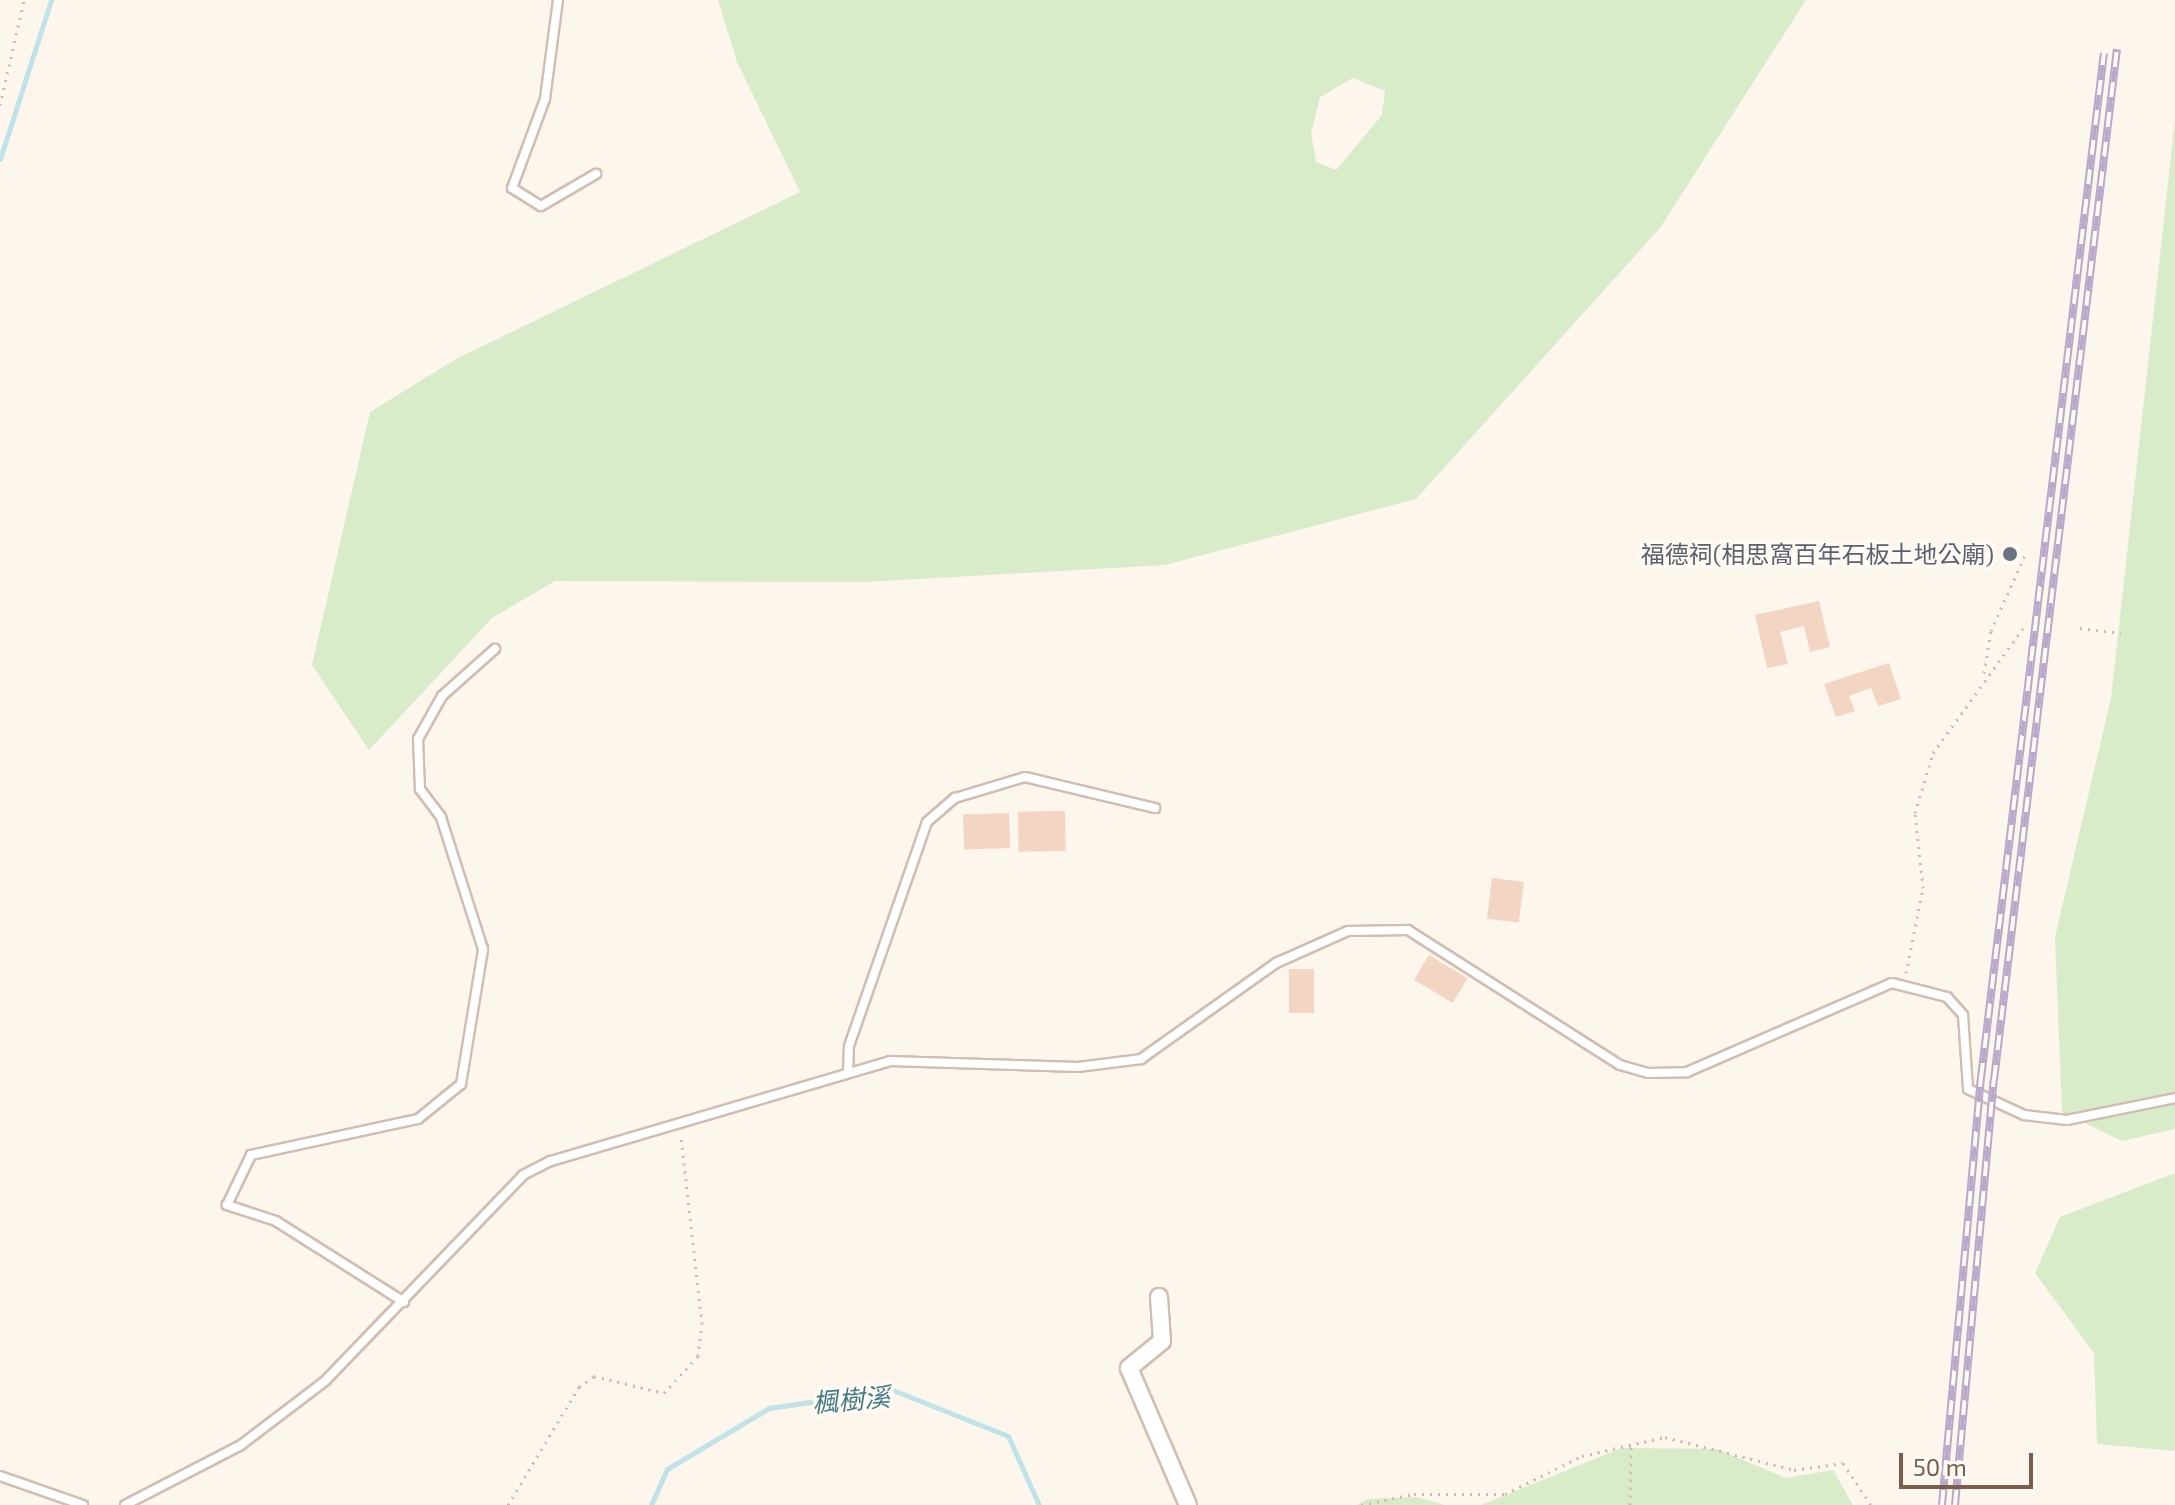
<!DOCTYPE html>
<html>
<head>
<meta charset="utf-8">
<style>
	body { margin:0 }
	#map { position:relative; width:2175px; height:1505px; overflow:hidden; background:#fdf6ec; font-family:"Exo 2","Noto Sans TC",sans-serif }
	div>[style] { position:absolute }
	.green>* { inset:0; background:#d8ecc9 }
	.stream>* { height:5px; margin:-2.5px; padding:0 2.5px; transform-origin:2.5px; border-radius:2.5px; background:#bfe3e8 }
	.building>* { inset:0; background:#f3d5c3; transform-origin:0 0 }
	.path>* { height:3px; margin-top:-1.5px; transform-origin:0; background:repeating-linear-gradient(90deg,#d9b8a5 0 2px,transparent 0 8px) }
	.roads { filter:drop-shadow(2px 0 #d1beb0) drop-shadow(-2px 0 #d1beb0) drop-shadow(0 2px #d1beb0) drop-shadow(0 -2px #d1beb0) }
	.service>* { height:8px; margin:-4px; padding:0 4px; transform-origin:4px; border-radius:4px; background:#fff }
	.minor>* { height:16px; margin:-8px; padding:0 8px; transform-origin:8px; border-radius:8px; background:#fff }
	.rail>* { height:8px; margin-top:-4px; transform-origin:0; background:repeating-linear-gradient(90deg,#fffaf3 0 15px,#b9a8c9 0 30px); box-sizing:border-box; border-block:2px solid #b9a8c9 }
	.dots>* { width:22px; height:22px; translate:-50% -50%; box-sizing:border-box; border:4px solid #fffaf3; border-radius:50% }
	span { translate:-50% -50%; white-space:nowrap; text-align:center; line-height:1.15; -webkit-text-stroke:7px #fffaf3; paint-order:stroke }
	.worship-label { font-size:24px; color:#5b616d }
	.right { translate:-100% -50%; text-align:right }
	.water-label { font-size:26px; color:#437c86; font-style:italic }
	.scale { position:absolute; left:1899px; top:1453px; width:134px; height:36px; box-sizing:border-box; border:4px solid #7a5c4d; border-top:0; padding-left:10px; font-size:24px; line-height:28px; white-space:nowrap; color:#7a5c4d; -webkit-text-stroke:6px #fffaf3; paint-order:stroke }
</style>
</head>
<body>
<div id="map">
	<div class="green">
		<div style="clip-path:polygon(evenodd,718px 0,1806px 0,1660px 228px,1416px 499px,1165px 565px,865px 582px,555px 581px,492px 618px,369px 750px,312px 665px,370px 412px,456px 359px,800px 192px,737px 62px,718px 0,1353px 78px,1385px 91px,1382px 115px,1336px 170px,1316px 162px,1311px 133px,1320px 97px,1353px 78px)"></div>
		<div style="clip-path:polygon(2175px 120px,2175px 1129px,2122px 1141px,2062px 1112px,2055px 937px,2111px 698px)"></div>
		<div style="clip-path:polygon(2175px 1173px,2175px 1451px,2097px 1444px,2094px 1353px,2035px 1273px,2060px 1217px)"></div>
		<div style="clip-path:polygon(1622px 1448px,1717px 1449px,1786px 1478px,1833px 1470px,1853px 1505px,1481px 1505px)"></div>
		<div style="clip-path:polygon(1416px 1497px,1445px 1505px,1357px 1505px,1368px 1499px)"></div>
	</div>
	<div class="stream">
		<div style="left:0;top:159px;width:167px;rotate:-72.2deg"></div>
		<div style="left:651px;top:1505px;width:39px;rotate:-66deg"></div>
		<div style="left:667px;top:1469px;width:119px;rotate:-30.9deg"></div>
		<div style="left:769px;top:1408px;width:125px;rotate:-8.3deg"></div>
		<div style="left:893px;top:1390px;width:124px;rotate:21.8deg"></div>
		<div style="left:1008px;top:1436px;width:76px;rotate:65.8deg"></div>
	</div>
	<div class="building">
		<div style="clip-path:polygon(1819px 601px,1830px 647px,1810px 652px,1804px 626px,1780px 632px,1788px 664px,1767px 668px,1755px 615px)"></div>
		<div style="clip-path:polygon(1889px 663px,1901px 699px,1878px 706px,1871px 688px,1849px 696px,1855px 711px,1836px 717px,1824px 684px)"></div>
		<div style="left:1065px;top:811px;width:40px;height:47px;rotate:89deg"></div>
		<div style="left:1009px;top:813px;width:35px;height:46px;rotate:88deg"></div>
		<div style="left:1492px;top:878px;width:32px;height:41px;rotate:7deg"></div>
		<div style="left:1429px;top:955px;width:45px;height:29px;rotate:31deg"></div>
		<div style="left:1314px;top:969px;width:44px;height:25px;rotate:90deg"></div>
	</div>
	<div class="path">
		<div style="left:0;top:105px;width:108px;rotate:-77.1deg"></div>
		<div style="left:2080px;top:628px;width:41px;rotate:7deg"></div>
		<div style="left:1984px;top:673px;width:43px;rotate:-80.5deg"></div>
		<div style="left:1991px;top:631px;width:83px;rotate:-65.9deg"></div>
		<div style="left:1906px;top:973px;width:87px;rotate:-78.7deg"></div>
		<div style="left:1923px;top:888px;width:75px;rotate:-96.1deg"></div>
		<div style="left:1915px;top:813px;width:63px;rotate:-73.3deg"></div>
		<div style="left:1933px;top:753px;width:154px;rotate:-54.2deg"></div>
		<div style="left:508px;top:1505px;width:138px;rotate:-59deg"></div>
		<div style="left:579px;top:1387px;width:19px;rotate:-36deg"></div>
		<div style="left:594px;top:1376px;width:72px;rotate:13.7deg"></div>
		<div style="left:664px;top:1393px;width:50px;rotate:-47.4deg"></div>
		<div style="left:698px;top:1356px;width:32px;rotate:-83deg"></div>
		<div style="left:702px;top:1324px;width:188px;rotate:-96.4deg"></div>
		<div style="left:1361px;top:1505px;width:54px;rotate:-11.7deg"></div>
		<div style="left:1414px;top:1494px;width:91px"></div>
		<div style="left:1505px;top:1494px;width:86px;rotate:-26.3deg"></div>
		<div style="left:1582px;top:1456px;width:85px;rotate:-12.9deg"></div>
		<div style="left:1665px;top:1437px;width:133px;rotate:14.3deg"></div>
		<div style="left:1794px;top:1470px;width:49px;rotate:-8.1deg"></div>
		<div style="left:1843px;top:1463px;width:50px;rotate:56.3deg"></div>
		<div style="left:1630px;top:1505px;width:60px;rotate:-89deg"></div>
	</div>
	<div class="roads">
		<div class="service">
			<div style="left:558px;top:0;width:100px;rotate:97.5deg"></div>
			<div style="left:545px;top:99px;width:95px;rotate:110.3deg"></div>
			<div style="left:512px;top:188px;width:34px;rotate:32deg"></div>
			<div style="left:541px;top:206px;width:64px;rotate:-30.2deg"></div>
			<div style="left:848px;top:1073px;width:27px;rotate:-88deg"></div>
			<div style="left:849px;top:1046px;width:237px;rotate:-70.8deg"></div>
			<div style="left:927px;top:822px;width:37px;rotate:-41deg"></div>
			<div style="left:955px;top:798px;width:73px;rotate:-16.7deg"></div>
			<div style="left:1025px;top:777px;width:134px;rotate:13.4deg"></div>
			<div style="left:404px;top:1302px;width:151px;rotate:-147.7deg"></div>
			<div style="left:276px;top:1221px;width:52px;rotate:-161.9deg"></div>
			<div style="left:227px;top:1205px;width:55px;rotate:-64.4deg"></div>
			<div style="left:251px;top:1155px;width:171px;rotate:-12.2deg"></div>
			<div style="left:418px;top:1119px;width:55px;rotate:-39.1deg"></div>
			<div style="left:461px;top:1084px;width:137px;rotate:-80.7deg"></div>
			<div style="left:483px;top:949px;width:139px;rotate:-107.7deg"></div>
			<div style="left:441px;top:817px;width:35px;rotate:-127deg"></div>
			<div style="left:420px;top:789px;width:50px;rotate:-92.3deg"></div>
			<div style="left:418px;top:739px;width:49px;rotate:-60.8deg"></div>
			<div style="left:442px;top:696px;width:71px;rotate:-41.6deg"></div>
			<div style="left:0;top:1476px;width:88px;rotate:19.3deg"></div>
			<div style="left:125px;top:1505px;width:131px;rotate:-27.3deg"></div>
			<div style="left:241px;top:1445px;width:106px;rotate:-37.3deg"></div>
			<div style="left:325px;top:1381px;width:286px;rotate:-46.1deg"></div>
			<div style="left:523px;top:1175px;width:31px;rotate:-27deg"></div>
			<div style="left:551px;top:1161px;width:353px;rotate:-16.4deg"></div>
			<div style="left:890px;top:1061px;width:188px;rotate:1.8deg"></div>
			<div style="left:1078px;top:1067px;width:64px;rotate:-7.2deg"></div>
			<div style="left:1141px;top:1059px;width:166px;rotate:-35.4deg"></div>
			<div style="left:1276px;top:963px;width:79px;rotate:-24deg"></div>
			<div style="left:1348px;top:931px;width:60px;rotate:-1deg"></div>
			<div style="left:1408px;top:930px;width:251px;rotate:32.5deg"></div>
			<div style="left:1620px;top:1065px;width:29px;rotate:16deg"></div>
			<div style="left:1648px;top:1073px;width:39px;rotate:-1deg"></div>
			<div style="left:1687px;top:1072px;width:223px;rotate:-23.5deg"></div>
			<div style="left:1892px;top:983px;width:57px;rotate:14.3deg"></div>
			<div style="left:1947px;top:997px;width:24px;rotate:48deg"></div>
			<div style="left:1963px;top:1015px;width:74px;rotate:86.1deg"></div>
			<div style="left:1968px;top:1089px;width:62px;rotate:24.9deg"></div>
			<div style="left:2024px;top:1115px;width:43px;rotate:6.6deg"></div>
			<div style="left:2067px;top:1120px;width:110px;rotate:-11.5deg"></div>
		</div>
		<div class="minor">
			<div style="left:1159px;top:1297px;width:44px;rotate:86.1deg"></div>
			<div style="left:1162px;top:1341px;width:43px;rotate:140.7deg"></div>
			<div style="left:1129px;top:1368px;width:149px;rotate:66.7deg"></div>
		</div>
	</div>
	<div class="rail">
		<div style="left:1942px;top:1505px;width:429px;rotate:-84.8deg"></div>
		<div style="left:1981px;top:1078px;width:1032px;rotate:-83.16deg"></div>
		<div style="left:1955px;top:1505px;width:427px;rotate:-84.8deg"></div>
		<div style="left:1994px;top:1080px;width:1038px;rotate:-83.2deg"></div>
	</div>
	<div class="dots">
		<div style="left:2010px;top:554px;background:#6b7280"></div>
	</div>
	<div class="worship-label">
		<span class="right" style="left:1994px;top:554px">福德祠(相思窩百年石板土地公廟)</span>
	</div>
	<div class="water-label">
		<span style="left:851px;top:1399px;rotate:-5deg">楓樹溪</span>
	</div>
	<div class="scale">50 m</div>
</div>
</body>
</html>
